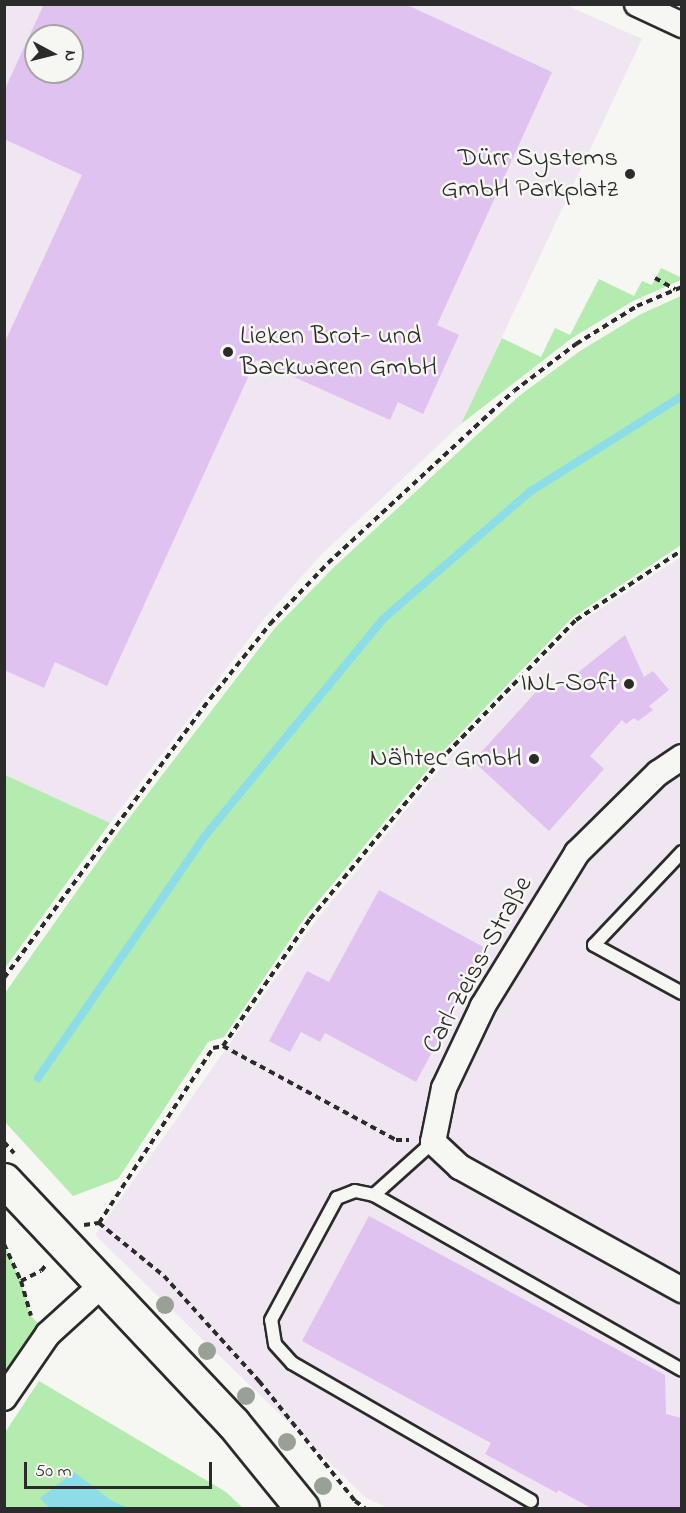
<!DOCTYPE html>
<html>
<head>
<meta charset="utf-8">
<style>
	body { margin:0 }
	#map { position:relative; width:686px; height:1513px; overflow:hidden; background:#f6f6f2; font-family:"Indie Flower",sans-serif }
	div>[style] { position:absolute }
	.built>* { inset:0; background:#efe6f1 }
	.green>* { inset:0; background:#b4ebae }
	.water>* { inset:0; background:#8ddde9 }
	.stream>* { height:8px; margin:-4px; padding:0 4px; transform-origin:4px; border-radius:4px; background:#8ddde9 }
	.building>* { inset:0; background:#e0c2f0 }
	.path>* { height:4px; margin-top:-2px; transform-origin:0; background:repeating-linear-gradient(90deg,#2b2b2b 0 6px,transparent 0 10.5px) }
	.roads { filter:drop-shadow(2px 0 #2b2b2b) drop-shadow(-2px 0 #2b2b2b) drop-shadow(0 2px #2b2b2b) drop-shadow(0 -2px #2b2b2b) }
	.lane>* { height:12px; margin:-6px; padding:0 6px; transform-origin:6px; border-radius:6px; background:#f6f6f2 }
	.street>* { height:24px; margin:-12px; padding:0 12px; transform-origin:12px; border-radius:12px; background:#f6f6f2 }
	.secondary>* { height:33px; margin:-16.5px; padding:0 16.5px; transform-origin:16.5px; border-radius:16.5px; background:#f6f6f2 }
	.trees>* { width:18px; height:18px; margin:-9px; border-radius:50%; background:#99a197 }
	.dots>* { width:16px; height:16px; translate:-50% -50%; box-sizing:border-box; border:3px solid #f6f6f2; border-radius:50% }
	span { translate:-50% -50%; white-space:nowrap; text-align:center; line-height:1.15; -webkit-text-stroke:5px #f6f6f2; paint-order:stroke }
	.poi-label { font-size:27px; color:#2b2b2b }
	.right { translate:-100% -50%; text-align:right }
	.left { translate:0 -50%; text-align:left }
	.street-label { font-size:27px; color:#2b2b2b }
	.frame { position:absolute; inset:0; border:6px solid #2b2b2b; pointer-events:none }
	.north { position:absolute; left:24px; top:24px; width:60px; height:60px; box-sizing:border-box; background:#f6f6f2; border:2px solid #a5a5a2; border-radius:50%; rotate:97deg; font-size:16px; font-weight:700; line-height:24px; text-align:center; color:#2b2b2b }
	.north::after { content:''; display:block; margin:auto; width:21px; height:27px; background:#2b2b2b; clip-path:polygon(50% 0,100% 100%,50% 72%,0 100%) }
	.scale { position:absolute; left:24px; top:1462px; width:188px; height:27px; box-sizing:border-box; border:3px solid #2b2b2b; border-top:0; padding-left:8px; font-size:18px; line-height:21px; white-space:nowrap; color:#2b2b2b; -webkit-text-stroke:4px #f6f6f2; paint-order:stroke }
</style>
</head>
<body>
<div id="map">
	<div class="built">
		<div style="clip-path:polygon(evenodd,5px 5px,566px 5px,642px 39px,461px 424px,321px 555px,264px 619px,110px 823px,5px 775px,5px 5px,36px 36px,72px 36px,72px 72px,36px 72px,36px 36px)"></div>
		<div style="clip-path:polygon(681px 557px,681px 1508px,388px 1508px,366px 1498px,95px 1235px,315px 922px,451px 755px,579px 623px)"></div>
	</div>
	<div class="green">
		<div style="clip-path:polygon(661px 268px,680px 277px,681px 275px,681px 280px,633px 301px,572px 338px,461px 424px,502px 338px,541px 357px,555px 328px,570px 335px,599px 279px,634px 296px,642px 281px,652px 285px)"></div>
		<div style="clip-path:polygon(681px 296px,681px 545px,573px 617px,444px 750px,306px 916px,224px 1037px,208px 1042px,118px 1179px,73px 1196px,5px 1122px,5px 993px,120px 830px,275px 628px,333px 568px,519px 396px,580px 351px,641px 314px)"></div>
		<div style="clip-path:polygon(5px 775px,110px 823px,5px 968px)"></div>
		<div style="clip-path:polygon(4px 1244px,21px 1281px,31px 1316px,48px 1334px,4px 1398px)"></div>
		<div style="clip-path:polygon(39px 1381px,226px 1492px,243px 1508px,5px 1508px,4px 1434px)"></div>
	</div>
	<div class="water">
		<div style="clip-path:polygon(74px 1472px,112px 1501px,128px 1508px,49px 1508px,40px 1498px)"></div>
	</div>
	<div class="stream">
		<div style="left:38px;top:1078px;width:293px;rotate:-55.4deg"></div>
		<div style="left:204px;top:837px;width:282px;rotate:-50.6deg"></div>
		<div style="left:383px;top:619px;width:196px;rotate:-40.9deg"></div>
		<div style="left:531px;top:491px;width:178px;rotate:-32.2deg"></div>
	</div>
	<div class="building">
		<div style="clip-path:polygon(evenodd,44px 4px,405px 4px,552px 72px,437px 325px,459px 335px,423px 414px,398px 402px,390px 420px,256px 360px,107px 686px,55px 662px,44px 688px,4px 670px,4px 344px,82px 175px,4px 139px,4px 91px,44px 4px,36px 36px,72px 36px,72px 72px,36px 72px,36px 36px)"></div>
		<div style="clip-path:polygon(625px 635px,644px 677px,653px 671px,669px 690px,649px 706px,653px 710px,638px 721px,634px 718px,626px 724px,622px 720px,590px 756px,604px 769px,549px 831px,473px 761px,546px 681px,556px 690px)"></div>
		<div style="clip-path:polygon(379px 890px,487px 949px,416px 1082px,325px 1033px,320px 1042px,301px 1032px,290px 1052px,269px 1041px,307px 971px,329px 982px)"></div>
		<div style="clip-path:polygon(369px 1216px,665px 1375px,666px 1414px,681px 1418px,681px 1509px,593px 1509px,558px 1490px,557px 1493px,485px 1454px,491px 1443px,302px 1341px)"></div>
	</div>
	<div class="path">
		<div style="left:655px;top:278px;width:23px;rotate:29deg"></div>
		<div style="left:4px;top:978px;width:347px;rotate:-53.6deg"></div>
		<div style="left:210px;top:699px;width:96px;rotate:-51.3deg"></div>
		<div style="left:270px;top:624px;width:84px;rotate:-46.4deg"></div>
		<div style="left:328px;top:563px;width:253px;rotate:-42.8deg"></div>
		<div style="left:514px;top:391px;width:78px;rotate:-37.2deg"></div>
		<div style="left:576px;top:344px;width:72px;rotate:-31.9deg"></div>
		<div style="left:637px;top:306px;width:49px;rotate:-22.9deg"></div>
		<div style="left:223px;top:1046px;width:154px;rotate:-55.6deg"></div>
		<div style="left:310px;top:919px;width:215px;rotate:-50.5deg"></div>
		<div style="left:447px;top:753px;width:185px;rotate:-45.9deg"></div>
		<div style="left:576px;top:620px;width:127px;rotate:-33.4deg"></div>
		<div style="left:4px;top:1142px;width:15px;rotate:48deg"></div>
		<div style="left:99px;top:1223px;width:209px;rotate:-56.9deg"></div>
		<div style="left:213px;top:1048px;width:10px;rotate:-11deg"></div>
		<div style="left:223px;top:1046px;width:197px;rotate:28.5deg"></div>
		<div style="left:396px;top:1140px;width:13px"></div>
		<div style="left:84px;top:1225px;width:15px;rotate:-8deg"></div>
		<div style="left:99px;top:1223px;width:84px;rotate:39.2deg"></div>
		<div style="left:164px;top:1276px;width:142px;rotate:47.9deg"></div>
		<div style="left:259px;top:1381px;width:154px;rotate:51.3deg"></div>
		<div style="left:355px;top:1501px;width:12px;rotate:35deg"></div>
		<div style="left:4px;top:1244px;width:41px;rotate:65.3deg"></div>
		<div style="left:21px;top:1281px;width:36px;rotate:74deg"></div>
		<div style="left:21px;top:1281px;width:22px;rotate:-27deg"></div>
		<div style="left:41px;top:1271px;width:8px;rotate:-50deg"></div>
	</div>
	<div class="roads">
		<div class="lane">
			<div style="left:682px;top:852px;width:128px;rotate:133.4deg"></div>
			<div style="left:594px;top:945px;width:100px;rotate:28.6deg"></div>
			<div style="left:374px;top:1195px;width:79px;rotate:-41.9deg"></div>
			<div style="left:531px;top:1501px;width:276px;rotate:-150deg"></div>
			<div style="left:292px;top:1363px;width:25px;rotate:-132deg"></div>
			<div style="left:275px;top:1344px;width:24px;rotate:-99deg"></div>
			<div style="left:271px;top:1320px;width:139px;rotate:-61.6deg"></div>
			<div style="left:337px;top:1198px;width:19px;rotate:-21deg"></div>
			<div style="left:355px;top:1191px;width:19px;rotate:12deg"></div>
			<div style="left:374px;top:1195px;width:354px;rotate:29.6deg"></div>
		</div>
		<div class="street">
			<div style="left:637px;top:4px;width:50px;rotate:25deg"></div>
			<div style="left:682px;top:757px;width:29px;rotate:146deg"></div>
			<div style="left:658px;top:773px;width:114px;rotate:135.4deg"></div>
			<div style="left:577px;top:853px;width:180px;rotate:121.6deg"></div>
			<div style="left:483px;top:1006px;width:91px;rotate:115.4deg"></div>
			<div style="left:444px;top:1088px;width:55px;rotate:101.5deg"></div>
			<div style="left:433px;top:1142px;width:37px;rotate:43deg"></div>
			<div style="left:460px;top:1167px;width:254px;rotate:29deg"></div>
			<div style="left:4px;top:1398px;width:78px;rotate:-55.5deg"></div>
			<div style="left:48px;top:1334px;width:73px;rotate:-42.2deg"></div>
		</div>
		<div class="secondary">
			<div style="left:4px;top:1180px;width:334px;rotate:46.7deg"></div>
			<div style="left:233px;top:1423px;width:109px;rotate:50.9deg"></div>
		</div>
	</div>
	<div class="trees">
		<div style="left:165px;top:1305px"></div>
		<div style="left:207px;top:1351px"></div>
		<div style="left:246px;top:1396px"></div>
		<div style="left:287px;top:1442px"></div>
		<div style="left:323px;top:1486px"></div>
	</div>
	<div class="dots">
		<div style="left:630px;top:174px;background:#2b2b2b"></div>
		<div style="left:228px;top:352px;background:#2b2b2b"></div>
		<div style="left:629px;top:684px;background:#2b2b2b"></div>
		<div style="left:534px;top:759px;background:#2b2b2b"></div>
	</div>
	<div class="poi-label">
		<span class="right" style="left:618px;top:174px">Dürr Systems<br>GmbH Parkplatz</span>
		<span class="left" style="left:240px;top:352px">Lieken Brot- und<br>Backwaren GmbH</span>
		<span class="right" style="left:617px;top:684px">INL-Soft</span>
		<span class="right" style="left:522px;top:759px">Nähtec GmbH</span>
	</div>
	<div class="street-label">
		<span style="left:478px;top:965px;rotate:-61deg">Carl-Zeiss-Straße</span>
	</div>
	<div class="frame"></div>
	<div class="north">N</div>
	<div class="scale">50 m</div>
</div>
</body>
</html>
